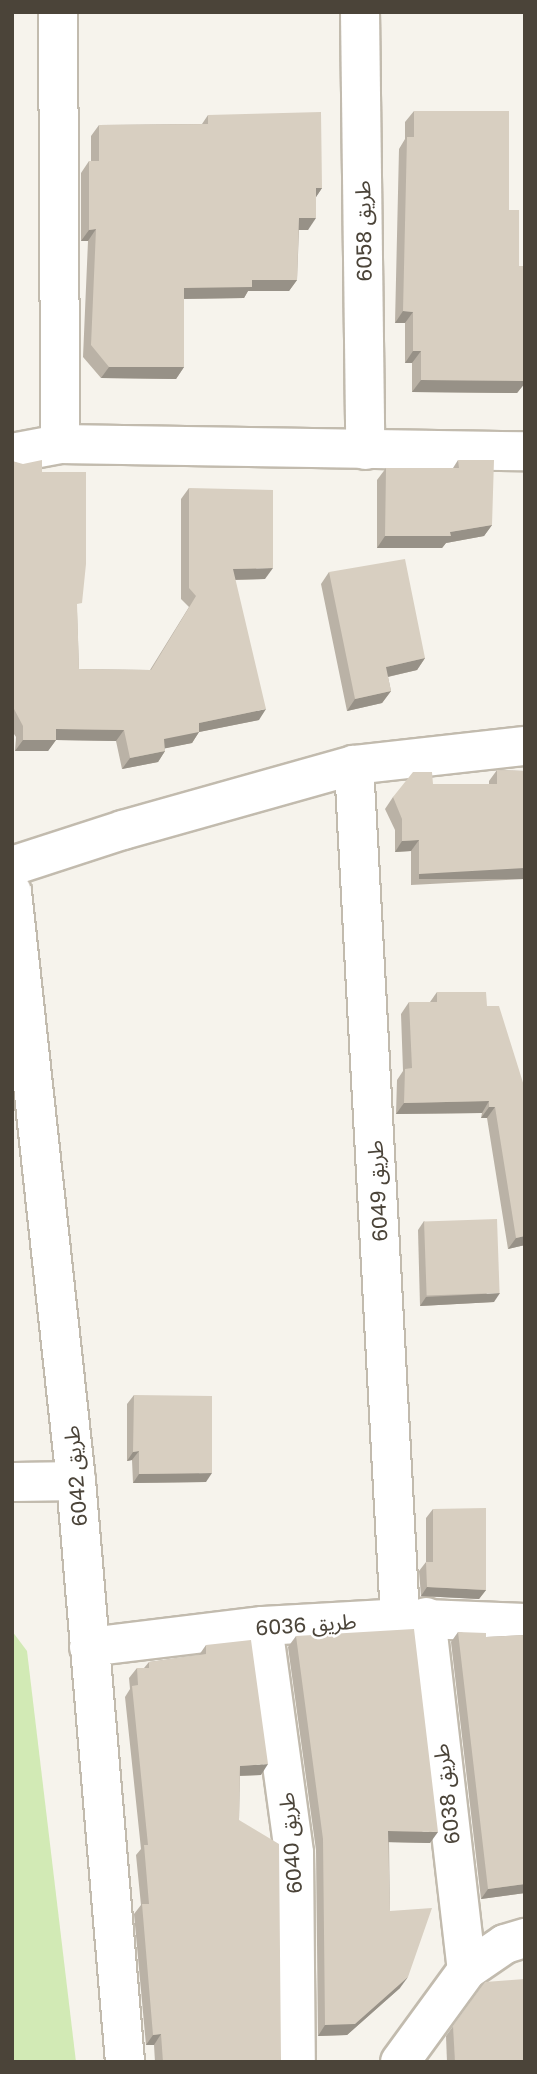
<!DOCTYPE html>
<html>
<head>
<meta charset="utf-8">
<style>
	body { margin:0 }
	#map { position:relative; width:537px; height:2074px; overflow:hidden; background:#f6f3ec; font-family:"Golos Text","Noto Sans Arabic",sans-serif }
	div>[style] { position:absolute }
	.green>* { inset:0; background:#d2eab5 }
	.roads { filter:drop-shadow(2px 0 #c2bbae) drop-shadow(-2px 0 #c2bbae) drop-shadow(0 2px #c2bbae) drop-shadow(0 -2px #c2bbae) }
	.minor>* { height:38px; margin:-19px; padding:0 19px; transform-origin:19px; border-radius:19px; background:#fff }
	.wall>* { inset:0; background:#bab2a6 }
	.shaded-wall>* { inset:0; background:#979187; transform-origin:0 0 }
	.building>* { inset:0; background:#d8cfc1; transform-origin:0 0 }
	span { translate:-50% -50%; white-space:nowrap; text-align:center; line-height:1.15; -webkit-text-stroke:5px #fff; paint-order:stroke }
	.street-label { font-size:21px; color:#4b4439 }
	.frame { position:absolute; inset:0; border:14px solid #4b4439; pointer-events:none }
</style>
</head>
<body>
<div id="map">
	<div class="green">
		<div style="clip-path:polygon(12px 1631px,27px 1651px,76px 2062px,12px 2062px)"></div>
	</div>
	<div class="roads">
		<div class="minor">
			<div style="left:58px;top:12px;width:432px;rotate:89.7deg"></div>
			<div style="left:360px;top:12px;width:438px;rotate:89.3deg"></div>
			<div style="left:12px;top:453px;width:49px;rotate:-10.6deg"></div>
			<div style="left:60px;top:444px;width:465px;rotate:0.9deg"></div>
			<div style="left:354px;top:765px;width:854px;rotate:86.91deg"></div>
			<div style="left:12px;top:866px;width:117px;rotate:-18deg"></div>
			<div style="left:123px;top:830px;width:240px;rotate:-15.7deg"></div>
			<div style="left:354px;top:765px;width:171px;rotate:-6.4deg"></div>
			<div style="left:12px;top:892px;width:592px;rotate:83.8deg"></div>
			<div style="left:76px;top:1481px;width:583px;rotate:85.18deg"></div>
			<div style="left:12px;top:1482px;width:64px;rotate:-0.9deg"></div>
			<div style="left:426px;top:1617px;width:355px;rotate:83.4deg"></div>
			<div style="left:263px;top:1626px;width:229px;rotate:82.2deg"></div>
			<div style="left:294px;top:1853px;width:209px;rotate:89.5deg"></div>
			<div style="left:89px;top:1647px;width:175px;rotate:-6.9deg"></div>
			<div style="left:263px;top:1626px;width:137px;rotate:-3.3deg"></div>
			<div style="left:400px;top:1618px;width:125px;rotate:2.3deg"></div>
			<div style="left:400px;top:2062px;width:114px;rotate:-53.9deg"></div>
			<div style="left:467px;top:1970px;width:46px;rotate:-34.4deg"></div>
			<div style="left:505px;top:1944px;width:21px;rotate:-17deg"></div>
		</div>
	</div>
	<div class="wall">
		<div style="clip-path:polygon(414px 111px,509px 210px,519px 266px,525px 266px,525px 383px,517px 393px,412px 392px,412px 363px,405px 363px,405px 323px,395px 323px,399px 149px,405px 139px,405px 122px)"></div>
		<div style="clip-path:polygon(208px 115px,322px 188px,316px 197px,308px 230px,299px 230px,297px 280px,289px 291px,248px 291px,244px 298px,184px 299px,184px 367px,176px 379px,101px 378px,83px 357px,88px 241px,81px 241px,81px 173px,89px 161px,91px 161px,91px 136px,99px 125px,202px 124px)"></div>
		<div style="clip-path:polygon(458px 460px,492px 525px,484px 536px,446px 543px,442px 548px,377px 548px,377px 480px,386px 468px,453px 468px)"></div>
		<div style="clip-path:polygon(12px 461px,42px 472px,77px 611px,79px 669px,150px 670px,189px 607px,181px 599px,181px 499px,189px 488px,265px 579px,235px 580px,259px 720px,199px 732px,192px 743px,165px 748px,165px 751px,158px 762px,122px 769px,116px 741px,56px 740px,48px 751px,15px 751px,16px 737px,12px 731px)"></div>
		<div style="clip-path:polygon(329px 572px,425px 658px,417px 670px,388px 677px,391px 691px,382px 703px,347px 711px,321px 584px)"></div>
		<div style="clip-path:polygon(497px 770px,525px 771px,525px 879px,411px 885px,411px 851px,395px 852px,395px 830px,385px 809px,393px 797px,433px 784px,489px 784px,489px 781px)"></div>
		<div style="clip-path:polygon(437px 992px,487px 1006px,525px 1245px,508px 1249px,487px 1118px,481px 1118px,482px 1113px,396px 1114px,397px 1080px,403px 1071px,401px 1014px,409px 1002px,430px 1002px)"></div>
		<div style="clip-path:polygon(424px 1221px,494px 1302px,420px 1306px,418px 1230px)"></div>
		<div style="clip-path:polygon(134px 1395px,206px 1482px,133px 1483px,132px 1460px,127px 1461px,127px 1404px)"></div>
		<div style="clip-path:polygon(433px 1509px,486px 1590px,479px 1599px,421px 1596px,419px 1571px,426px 1562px,426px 1518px)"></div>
		<div style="clip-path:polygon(458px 1632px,486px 1637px,525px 1635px,525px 1893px,481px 1899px,451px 1642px)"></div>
		<div style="clip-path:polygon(296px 1636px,430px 1843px,389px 1842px,390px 1911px,400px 1988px,347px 2035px,318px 2036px,316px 1850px,288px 1647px)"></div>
		<div style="clip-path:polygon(206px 1645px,261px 1775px,240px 1776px,239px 1820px,281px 2062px,155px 2062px,154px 2045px,146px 2045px,134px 1914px,141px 1905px,136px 1855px,141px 1849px,125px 1697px,130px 1689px,129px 1678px,137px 1668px,144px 1668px,149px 1662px,199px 1655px)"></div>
		<div style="clip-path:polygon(485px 1982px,525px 2062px,447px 2062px,446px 2036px)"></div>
	</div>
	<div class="shaded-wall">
		<div style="clip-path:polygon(316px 188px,322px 188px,314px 200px)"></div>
		<div style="clip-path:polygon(299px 218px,316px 218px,308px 230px,291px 230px)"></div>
		<div style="clip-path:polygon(96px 229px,88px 241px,81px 241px,89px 230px)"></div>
		<div style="clip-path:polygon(252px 280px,297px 280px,289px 291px,248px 291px,244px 298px,176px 299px,184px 288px)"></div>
		<div style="clip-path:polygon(403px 311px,413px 312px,405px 323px,395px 323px)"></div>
		<div style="clip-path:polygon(413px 351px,421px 351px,412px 363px,405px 363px)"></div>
		<div style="clip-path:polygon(109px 367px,184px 367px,176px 379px,101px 378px)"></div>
		<div style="clip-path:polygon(421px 380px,525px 381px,525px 383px,517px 393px,412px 392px)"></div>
		<div style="clip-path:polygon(492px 525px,484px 536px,446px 543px,442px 548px,377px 548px,385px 536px,450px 532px)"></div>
		<div style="clip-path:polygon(273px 568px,265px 579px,225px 580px,233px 569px)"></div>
		<div style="clip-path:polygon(425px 658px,417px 670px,378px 679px,386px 667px)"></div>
		<div style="clip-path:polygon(391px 691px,382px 703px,347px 711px,355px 699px)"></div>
		<div style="clip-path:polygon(266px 709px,259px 720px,199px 732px,192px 743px,157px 750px,164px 739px,199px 723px)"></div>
		<div style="clip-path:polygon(56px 729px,124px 730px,116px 741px,56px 740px,48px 751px,15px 751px,23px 740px)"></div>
		<div style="clip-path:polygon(165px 751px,158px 762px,122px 769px,130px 758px)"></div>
		<div style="clip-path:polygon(419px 840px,411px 851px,395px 852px,402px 841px)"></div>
		<div style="left:525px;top:868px;width:11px;height:106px;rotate:90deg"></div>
		<div style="clip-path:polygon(489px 1101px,482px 1113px,396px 1114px,404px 1103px)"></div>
		<div style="clip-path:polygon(489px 1107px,495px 1107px,487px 1118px,481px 1118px)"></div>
		<div style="clip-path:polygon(525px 1236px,525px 1245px,508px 1249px,516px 1238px)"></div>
		<div style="clip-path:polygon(500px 1293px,494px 1302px,420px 1306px,426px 1297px)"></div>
		<div style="clip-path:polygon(139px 1451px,132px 1460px,127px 1461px,133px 1452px)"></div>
		<div style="clip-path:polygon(212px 1473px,206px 1482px,133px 1483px,139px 1474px)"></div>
		<div style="clip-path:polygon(427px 1587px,486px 1590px,479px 1599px,421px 1596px)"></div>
		<div style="clip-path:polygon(268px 1764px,261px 1775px,233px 1776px,240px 1766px)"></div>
		<div style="clip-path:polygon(388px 1831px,438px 1832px,430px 1843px,381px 1842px)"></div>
		<div style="clip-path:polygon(525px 1884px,525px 1893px,481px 1899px,488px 1889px)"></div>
		<div style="clip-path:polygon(408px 1977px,400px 1988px,347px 2035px,318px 2036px,325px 2025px)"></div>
		<div style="clip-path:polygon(161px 2034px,154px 2045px,146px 2045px,153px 2035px)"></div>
	</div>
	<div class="building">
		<div style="clip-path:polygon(414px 111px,509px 111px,509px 210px,519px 210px,519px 266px,525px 266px,525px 381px,421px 380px,421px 351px,413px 351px,413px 312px,403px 311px,407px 137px,414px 137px)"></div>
		<div style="clip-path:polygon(321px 112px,322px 188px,316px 188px,316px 218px,299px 218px,297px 280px,252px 280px,252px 287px,184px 288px,184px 367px,109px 367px,91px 345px,96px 229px,89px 230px,89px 161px,99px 161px,99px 125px,208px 124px,208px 115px)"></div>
		<div style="clip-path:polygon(12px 248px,14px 248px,13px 375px,12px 375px)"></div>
		<div style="clip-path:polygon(42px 460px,42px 472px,86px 472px,86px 564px,82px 603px,77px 604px,79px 669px,151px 670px,196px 596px,189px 588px,189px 488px,273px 490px,273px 568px,233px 569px,266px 709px,199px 723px,199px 732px,164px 739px,165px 751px,130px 758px,124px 730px,56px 729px,56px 740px,23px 740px,23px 726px,14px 709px,14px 640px,12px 640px,12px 461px,23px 464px)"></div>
		<div style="clip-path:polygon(458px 460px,494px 460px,492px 525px,450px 532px,451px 536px,385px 536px,386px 468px,459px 468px)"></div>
		<div style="clip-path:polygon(405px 559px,425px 658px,386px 667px,391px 691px,355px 699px,329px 572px)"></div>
		<div style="clip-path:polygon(497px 770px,525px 771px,525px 868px,419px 874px,419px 840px,402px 841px,402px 819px,393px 797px,413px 772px,432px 772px,433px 784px,497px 784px)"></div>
		<div style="clip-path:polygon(437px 992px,486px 992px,487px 1006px,499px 1006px,525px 1089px,525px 1236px,516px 1238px,495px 1107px,489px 1107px,489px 1101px,404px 1103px,405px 1069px,412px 1068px,409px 1002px,437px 1002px)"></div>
		<div style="left:497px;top:1219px;width:74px;height:73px;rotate:88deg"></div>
		<div style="clip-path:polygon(134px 1395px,212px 1396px,212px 1473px,139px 1474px,139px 1451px,133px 1452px)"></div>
		<div style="clip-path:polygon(486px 1508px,486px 1590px,427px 1587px,426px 1562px,433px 1562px,433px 1509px)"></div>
		<div style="clip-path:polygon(414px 1629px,438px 1832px,388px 1831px,390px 1911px,432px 1908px,408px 1977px,355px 2024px,325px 2025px,323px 1839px,296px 1636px)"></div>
		<div style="clip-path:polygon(458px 1632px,486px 1633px,486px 1637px,525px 1635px,525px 1884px,488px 1889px)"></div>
		<div style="clip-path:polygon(251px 1640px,268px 1764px,240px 1766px,239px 1820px,279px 1844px,281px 2062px,163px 2062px,161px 2034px,153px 2035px,142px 1904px,149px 1904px,144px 1845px,148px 1845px,132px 1686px,138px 1685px,137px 1668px,149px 1668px,149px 1662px,206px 1654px,206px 1645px)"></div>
		<div style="clip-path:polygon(525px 1979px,525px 2062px,455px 2062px,453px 2026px,485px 1982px)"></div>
	</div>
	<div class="street-label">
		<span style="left:363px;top:231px;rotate:-91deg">طريق 6058</span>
		<span style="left:377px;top:1191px;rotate:-93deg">طريق 6049</span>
		<span style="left:75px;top:1476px;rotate:-95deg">طريق 6042</span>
		<span style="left:306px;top:1624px;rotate:-4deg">طريق 6036</span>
		<span style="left:446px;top:1794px;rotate:-97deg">طريق 6038</span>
		<span style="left:290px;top:1843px;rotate:-95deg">طريق 6040</span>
	</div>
	<div class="frame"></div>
</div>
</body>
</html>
